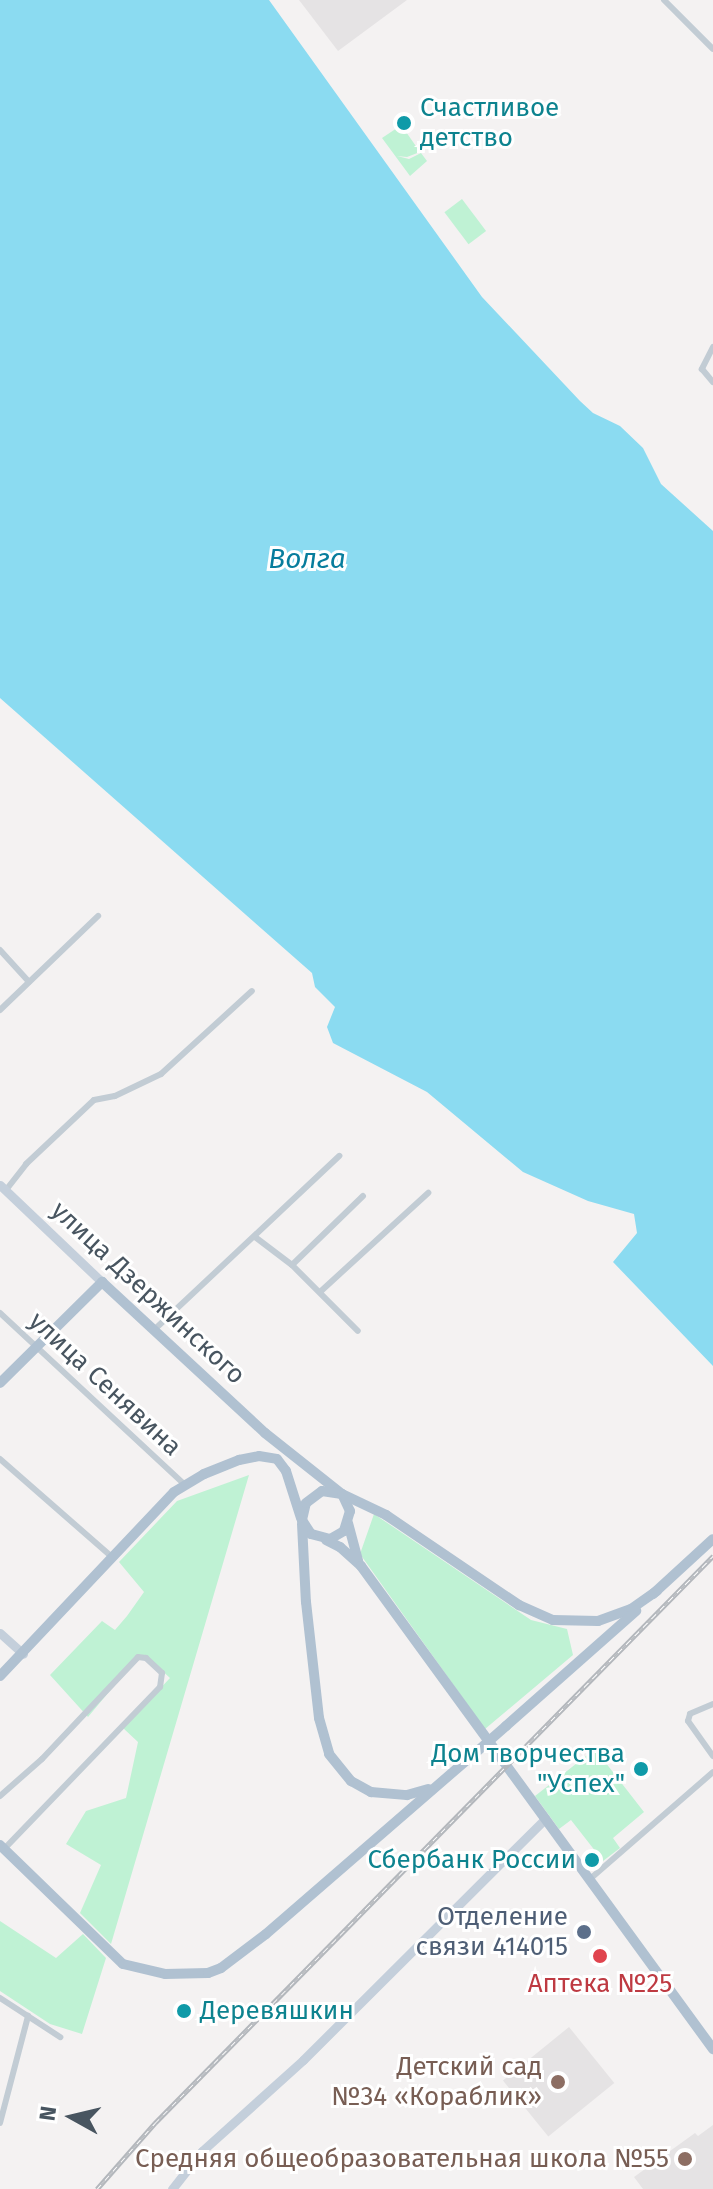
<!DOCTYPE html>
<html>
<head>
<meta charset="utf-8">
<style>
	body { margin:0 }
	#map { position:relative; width:713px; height:2189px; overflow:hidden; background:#f4f2f2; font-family:"Fira Sans",sans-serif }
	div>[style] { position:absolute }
	.education>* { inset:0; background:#e5e3e4; transform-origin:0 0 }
	.green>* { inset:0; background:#bff2d4; transform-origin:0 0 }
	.water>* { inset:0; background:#8bdbf1 }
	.street>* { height:6px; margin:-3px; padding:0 3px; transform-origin:3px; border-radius:3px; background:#c2ccd4 }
	.secondary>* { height:9px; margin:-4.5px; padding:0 4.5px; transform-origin:4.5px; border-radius:4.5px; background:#c4cfdb }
	.primary>* { height:10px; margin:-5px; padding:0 5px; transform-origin:5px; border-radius:5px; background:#b0c1d1 }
	.rail>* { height:5px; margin-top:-2.5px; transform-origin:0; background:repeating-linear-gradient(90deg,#fff 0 6px,#b3b7bc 0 12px); box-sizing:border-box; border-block:2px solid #b3b7bc }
	.primary-bridge>* { height:10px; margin:-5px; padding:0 5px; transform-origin:5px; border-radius:5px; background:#b0c1d1 }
	.dots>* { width:22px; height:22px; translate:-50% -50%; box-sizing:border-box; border:4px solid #fff; border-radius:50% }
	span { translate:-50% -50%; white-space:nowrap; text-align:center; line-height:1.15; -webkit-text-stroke:6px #fff; paint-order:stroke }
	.culture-label { font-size:26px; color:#0d838f }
	.left { translate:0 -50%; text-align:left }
	.right { translate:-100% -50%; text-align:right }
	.street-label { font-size:26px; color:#485560 }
	.service-label { font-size:26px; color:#4e5e75 }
	.health-label { font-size:26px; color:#be3a42 }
	.education-label { font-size:26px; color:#785e54 }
	.water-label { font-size:28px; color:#077d9d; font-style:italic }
	.north { position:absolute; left:32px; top:2077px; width:80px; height:80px; -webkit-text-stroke:6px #fff; paint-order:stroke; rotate:278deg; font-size:22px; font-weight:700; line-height:32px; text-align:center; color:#485560 }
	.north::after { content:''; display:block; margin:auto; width:28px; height:36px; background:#485560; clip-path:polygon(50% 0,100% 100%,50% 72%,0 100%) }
</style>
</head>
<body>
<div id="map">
	<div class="education">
		<div style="clip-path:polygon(299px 0,407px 0,338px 51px)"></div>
		<div style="left:569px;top:2027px;width:72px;height:85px;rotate:51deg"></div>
		<div style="clip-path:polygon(713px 2125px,713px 2189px,643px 2189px,634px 2177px,695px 2133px,698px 2136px)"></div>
	</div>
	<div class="green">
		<div style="clip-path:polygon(397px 128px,404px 129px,420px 152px,407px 157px,397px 156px,409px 159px,421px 153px,427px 161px,410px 176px,382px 138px)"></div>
		<div style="left:462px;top:199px;width:40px;height:22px;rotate:53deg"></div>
		<div style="clip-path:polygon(249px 1475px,111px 1944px,80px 1913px,101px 1865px,66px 1844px,86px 1811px,126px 1798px,138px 1742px,123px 1728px,170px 1678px,145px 1655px,138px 1657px,88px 1717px,50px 1675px,102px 1621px,115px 1630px,127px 1616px,144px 1592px,119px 1562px,177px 1501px)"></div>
		<div style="clip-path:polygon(374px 1514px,531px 1620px,567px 1629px,573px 1655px,485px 1729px,360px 1554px)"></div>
		<div style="clip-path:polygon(595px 1749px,644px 1812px,613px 1838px,620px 1848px,603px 1861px,571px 1820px,559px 1829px,535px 1796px)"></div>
		<div style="clip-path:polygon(0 1921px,56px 1958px,83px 1934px,106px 1958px,82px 2034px,50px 2024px,0 1991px)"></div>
	</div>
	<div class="water">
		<div style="clip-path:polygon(0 0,269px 0,482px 297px,580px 401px,593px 413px,620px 426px,643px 448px,661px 484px,713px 531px,713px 1366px,613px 1262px,637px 1233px,634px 1214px,588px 1201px,523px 1172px,427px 1092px,333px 1043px,327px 1027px,335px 1007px,315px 987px,312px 973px,0 698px)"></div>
	</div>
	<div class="street">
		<div style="left:664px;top:0;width:69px;rotate:45deg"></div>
		<div style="left:713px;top:347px;width:25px;rotate:117deg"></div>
		<div style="left:702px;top:369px;width:17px;rotate:50deg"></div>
		<div style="left:0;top:950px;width:43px;rotate:47.8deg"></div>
		<div style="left:0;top:1010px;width:136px;rotate:-43.8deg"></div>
		<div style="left:6px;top:1190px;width:33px;rotate:-52deg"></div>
		<div style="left:26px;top:1164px;width:93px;rotate:-43.3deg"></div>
		<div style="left:94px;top:1100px;width:21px;rotate:-11deg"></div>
		<div style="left:115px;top:1096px;width:51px;rotate:-25.6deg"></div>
		<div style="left:161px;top:1074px;width:123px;rotate:-42.4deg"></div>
		<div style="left:255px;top:1237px;width:46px;rotate:37.1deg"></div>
		<div style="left:292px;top:1265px;width:93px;rotate:45deg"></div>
		<div style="left:292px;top:1265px;width:99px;rotate:-44.2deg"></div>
		<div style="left:320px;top:1292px;width:147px;rotate:-42.5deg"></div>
		<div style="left:0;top:1313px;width:251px;rotate:42.9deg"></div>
		<div style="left:155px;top:1329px;width:253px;rotate:-43.2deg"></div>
		<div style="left:0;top:1459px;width:150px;rotate:41.2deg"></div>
		<div style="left:713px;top:1704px;width:25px;rotate:157deg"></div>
		<div style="left:690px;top:1714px;width:7px;rotate:106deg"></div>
		<div style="left:688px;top:1721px;width:43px;rotate:54.5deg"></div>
		<div style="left:0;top:1796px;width:56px;rotate:-41.4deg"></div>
		<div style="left:42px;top:1759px;width:140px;rotate:-46.7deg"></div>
		<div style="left:138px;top:1657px;width:8px;rotate:7deg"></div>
		<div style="left:146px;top:1658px;width:22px;rotate:43deg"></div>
		<div style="left:162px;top:1673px;width:14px;rotate:98deg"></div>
		<div style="left:160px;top:1687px;width:225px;rotate:133.9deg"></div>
		<div style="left:590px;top:1879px;width:163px;rotate:-41deg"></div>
		<div style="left:0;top:1998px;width:72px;rotate:33deg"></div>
		<div style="left:0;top:2123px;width:111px;rotate:-75.3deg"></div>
	</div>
	<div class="secondary">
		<div style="left:0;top:1185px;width:141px;rotate:43.6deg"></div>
		<div style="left:0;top:1633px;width:31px;rotate:42deg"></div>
		<div style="left:172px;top:2189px;width:48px;rotate:-51.7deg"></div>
		<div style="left:202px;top:2151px;width:136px;rotate:-42deg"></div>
		<div style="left:303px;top:2060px;width:342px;rotate:-44.9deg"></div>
	</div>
	<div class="primary">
		<div style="left:0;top:1383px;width:144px;rotate:-44.7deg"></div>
		<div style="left:102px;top:1282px;width:222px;rotate:42.8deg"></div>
		<div style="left:265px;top:1433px;width:98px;rotate:38.4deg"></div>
		<div style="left:342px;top:1494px;width:19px;rotate:65deg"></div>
		<div style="left:350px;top:1511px;width:21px;rotate:107deg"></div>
		<div style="left:344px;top:1531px;width:16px;rotate:150deg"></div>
		<div style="left:330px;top:1539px;width:20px;rotate:-165deg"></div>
		<div style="left:311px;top:1534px;width:17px;rotate:-123deg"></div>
		<div style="left:302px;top:1520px;width:17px;rotate:-77deg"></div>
		<div style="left:306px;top:1503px;width:20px;rotate:-37deg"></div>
		<div style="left:322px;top:1491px;width:20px;rotate:9deg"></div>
		<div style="left:342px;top:1494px;width:49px;rotate:25.5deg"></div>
		<div style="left:386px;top:1515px;width:161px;rotate:34.1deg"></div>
		<div style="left:519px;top:1605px;width:37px;rotate:24deg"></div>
		<div style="left:553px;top:1620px;width:45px;rotate:1.3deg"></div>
		<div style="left:598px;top:1621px;width:35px;rotate:-20deg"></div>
		<div style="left:631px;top:1609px;width:32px;rotate:-35deg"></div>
		<div style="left:348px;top:1523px;width:39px;rotate:75deg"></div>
		<div style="left:302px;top:1524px;width:78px;rotate:87.1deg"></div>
		<div style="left:306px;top:1602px;width:117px;rotate:83.6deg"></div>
		<div style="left:319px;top:1718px;width:37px;rotate:74deg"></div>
		<div style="left:329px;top:1754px;width:35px;rotate:51deg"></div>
		<div style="left:351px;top:1781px;width:23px;rotate:29deg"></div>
		<div style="left:371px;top:1792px;width:36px;rotate:5deg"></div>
		<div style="left:407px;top:1795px;width:22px;rotate:-16deg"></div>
		<div style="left:326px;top:1540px;width:16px;rotate:27deg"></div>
		<div style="left:340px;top:1547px;width:28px;rotate:42deg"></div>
		<div style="left:361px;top:1566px;width:598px;rotate:53.92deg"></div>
		<div style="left:653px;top:1594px;width:81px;rotate:-42.5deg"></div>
		<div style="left:0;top:1676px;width:253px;rotate:-46.6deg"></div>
		<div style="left:174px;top:1492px;width:35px;rotate:-31deg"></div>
		<div style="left:204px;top:1474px;width:38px;rotate:-22deg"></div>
		<div style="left:239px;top:1460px;width:20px;rotate:-11deg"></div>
		<div style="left:259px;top:1456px;width:18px;rotate:9deg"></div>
		<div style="left:277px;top:1459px;width:15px;rotate:53deg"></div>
		<div style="left:286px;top:1471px;width:49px;rotate:72.3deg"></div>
		<div style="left:506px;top:1726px;width:174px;rotate:-41.5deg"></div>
		<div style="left:0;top:1845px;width:171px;rotate:44.1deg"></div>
		<div style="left:123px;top:1964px;width:43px;rotate:13.4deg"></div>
		<div style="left:165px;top:1974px;width:43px;rotate:-1.3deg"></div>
		<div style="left:208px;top:1973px;width:14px;rotate:-21deg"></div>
		<div style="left:221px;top:1968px;width:56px;rotate:-37.1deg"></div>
		<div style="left:266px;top:1934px;width:274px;rotate:-40.9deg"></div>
	</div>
	<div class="rail">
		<div style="left:97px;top:2189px;width:88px;rotate:-48.7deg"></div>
		<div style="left:155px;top:2123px;width:796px;rotate:-45.46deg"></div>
	</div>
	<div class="primary-bridge">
		<div style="left:473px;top:1755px;width:44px;rotate:-41.3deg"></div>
	</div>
	<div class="dots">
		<div style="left:404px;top:123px;background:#0f9aa8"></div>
		<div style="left:641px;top:1769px;background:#0f9aa8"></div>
		<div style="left:592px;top:1860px;background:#0f9aa8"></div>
		<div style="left:584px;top:1932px;background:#5c6f8a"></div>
		<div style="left:600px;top:1956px;background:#e0444e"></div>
		<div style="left:184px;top:2011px;background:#0f9aa8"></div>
		<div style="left:558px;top:2082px;background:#8d6e63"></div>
		<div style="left:685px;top:2159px;background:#8d6e63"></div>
	</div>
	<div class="culture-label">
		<span class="left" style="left:420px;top:123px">Счастливое<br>детство</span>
		<span class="right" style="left:625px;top:1769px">Дом творчества<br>"Успех"</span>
		<span class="right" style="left:576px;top:1860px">Сбербанк России</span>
		<span class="left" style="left:200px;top:2011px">Деревяшкин</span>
	</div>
	<div class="street-label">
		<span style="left:148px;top:1293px;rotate:43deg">улица Дзержинского</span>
		<span style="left:105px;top:1384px;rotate:43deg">улица Сенявина</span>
	</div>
	<div class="service-label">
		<span class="right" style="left:568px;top:1932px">Отделение<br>связи 414015</span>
	</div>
	<div class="health-label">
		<span style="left:600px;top:1984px">Аптека №25</span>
	</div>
	<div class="education-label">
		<span class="right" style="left:542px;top:2082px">Детский сад<br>№34 «Кораблик»</span>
		<span class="right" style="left:669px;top:2159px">Средняя общеобразовательная школа №55</span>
	</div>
	<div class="water-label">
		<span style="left:307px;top:559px">Волга</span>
	</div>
	<div class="north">N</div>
</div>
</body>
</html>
